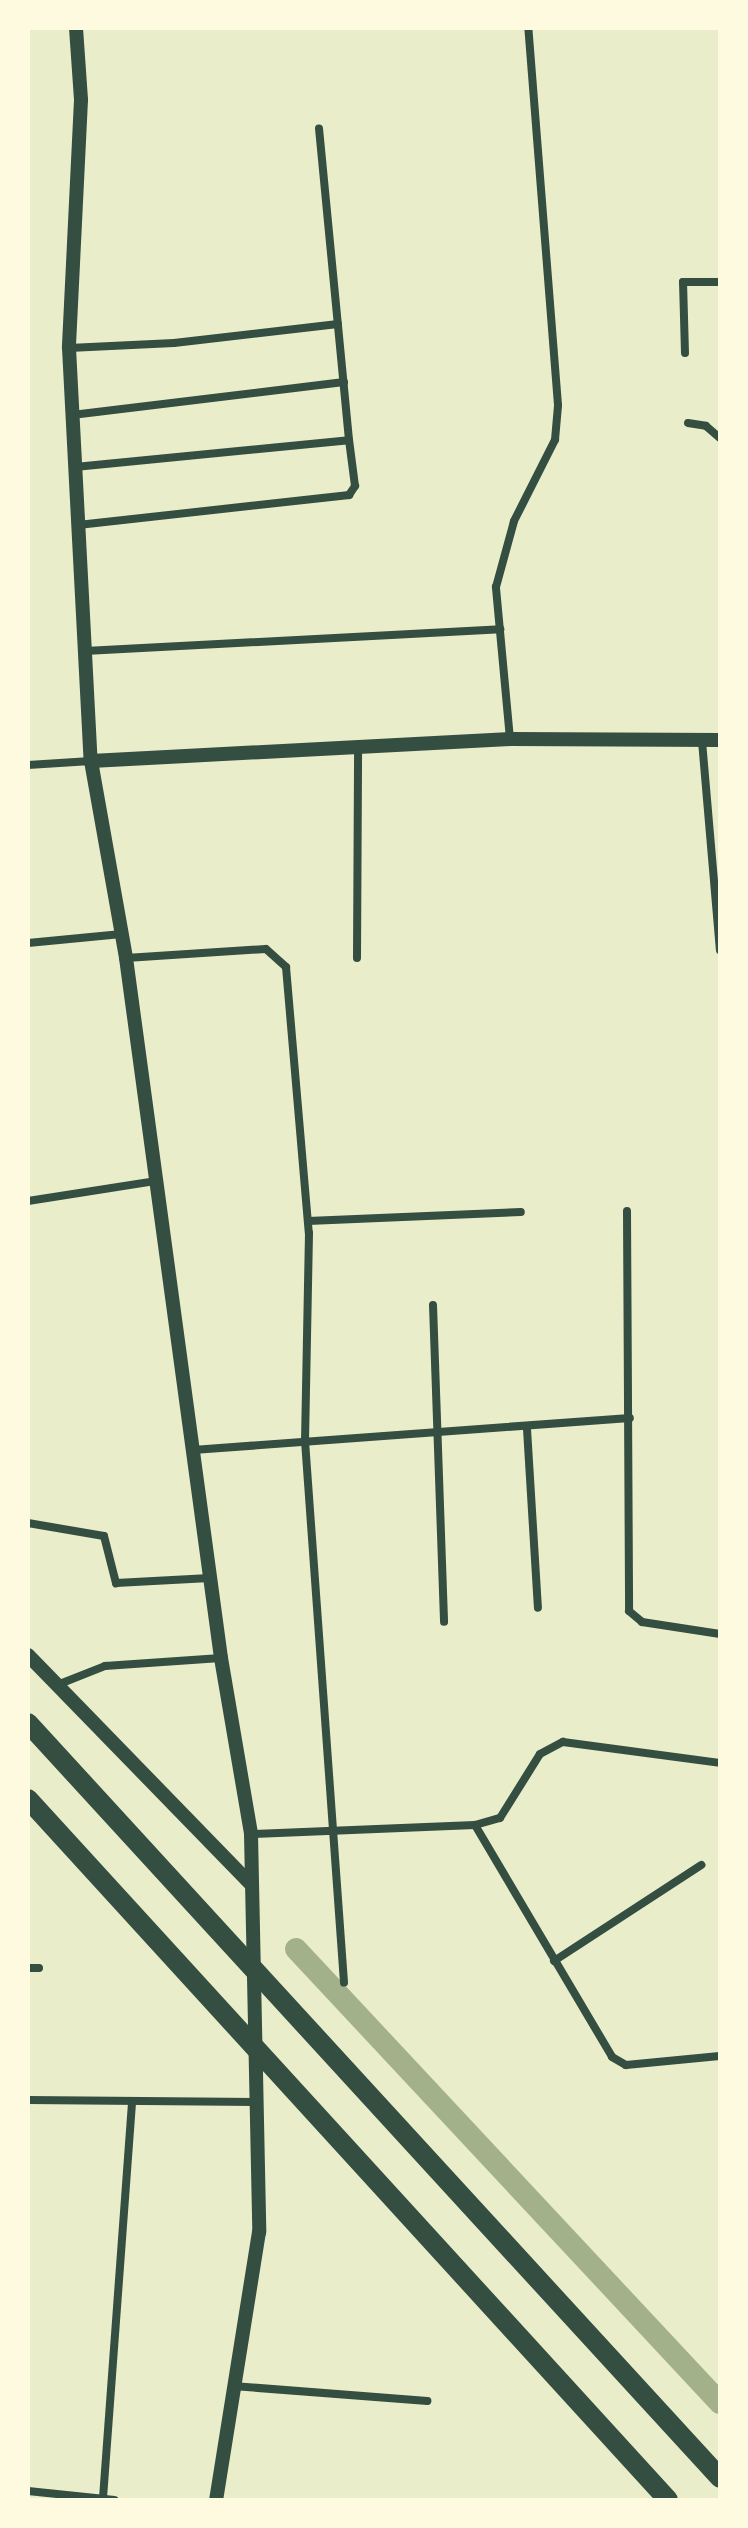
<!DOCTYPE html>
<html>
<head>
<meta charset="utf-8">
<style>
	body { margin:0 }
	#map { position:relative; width:748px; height:2528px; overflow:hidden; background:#e9edc9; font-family:"Source Sans 3",sans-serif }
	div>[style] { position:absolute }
	.canal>* { height:22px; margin:-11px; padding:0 11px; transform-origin:11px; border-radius:11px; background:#a3b18a }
	.minor>* { height:8px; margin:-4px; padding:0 4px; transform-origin:4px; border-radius:4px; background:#344e41 }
	.tertiary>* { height:14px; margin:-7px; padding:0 7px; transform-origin:7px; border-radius:7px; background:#344e41 }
	.trunk>* { height:20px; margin:-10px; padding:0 10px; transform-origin:10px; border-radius:10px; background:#344e41 }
	span { translate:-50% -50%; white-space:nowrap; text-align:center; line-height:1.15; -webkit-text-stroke:7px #fefae0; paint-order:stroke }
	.frame { position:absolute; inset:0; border:30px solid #fefae0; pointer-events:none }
</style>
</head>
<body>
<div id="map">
	<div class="canal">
		<div style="left:296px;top:1949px;width:621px;rotate:46.96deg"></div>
	</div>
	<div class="minor">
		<div style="left:69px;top:348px;width:105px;rotate:-2.7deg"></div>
		<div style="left:174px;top:343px;width:165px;rotate:-6.6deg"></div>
		<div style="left:685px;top:353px;width:71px;rotate:-91.6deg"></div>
		<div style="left:683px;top:282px;width:37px"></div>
		<div style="left:72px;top:415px;width:274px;rotate:-6.9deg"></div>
		<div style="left:688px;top:423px;width:18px;rotate:9deg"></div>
		<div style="left:706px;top:426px;width:18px;rotate:41deg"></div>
		<div style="left:75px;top:467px;width:275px;rotate:-5.6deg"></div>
		<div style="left:349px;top:440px;width:313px;rotate:-95.5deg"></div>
		<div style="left:78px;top:525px;width:273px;rotate:-6.3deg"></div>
		<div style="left:349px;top:495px;width:11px;rotate:-56deg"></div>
		<div style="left:355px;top:486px;width:46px;rotate:-97.4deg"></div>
		<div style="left:85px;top:651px;width:416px;rotate:-3deg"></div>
		<div style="left:510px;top:739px;width:153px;rotate:-95.3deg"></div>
		<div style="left:496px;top:587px;width:68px;rotate:-74.7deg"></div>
		<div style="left:514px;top:521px;width:91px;rotate:-63.2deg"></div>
		<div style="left:555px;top:440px;width:35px;rotate:-85deg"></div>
		<div style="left:558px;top:405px;width:378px;rotate:-94.5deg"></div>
		<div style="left:702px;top:741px;width:210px;rotate:85.1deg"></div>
		<div style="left:28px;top:765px;width:63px;rotate:-3.6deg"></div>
		<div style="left:28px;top:943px;width:94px;rotate:-5.5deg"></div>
		<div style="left:126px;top:958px;width:140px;rotate:-3.7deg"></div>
		<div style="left:266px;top:949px;width:27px;rotate:42deg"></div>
		<div style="left:286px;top:967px;width:267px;rotate:85.1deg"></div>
		<div style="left:309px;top:1233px;width:208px;rotate:91.1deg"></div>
		<div style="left:305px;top:1441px;width:543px;rotate:85.88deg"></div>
		<div style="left:357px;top:958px;width:211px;rotate:-89.7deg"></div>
		<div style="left:28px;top:1201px;width:130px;rotate:-8.9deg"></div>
		<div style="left:627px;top:1211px;width:400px;rotate:89.7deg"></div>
		<div style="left:629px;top:1611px;width:17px;rotate:40deg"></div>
		<div style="left:642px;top:1622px;width:79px;rotate:8.7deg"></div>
		<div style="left:308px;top:1221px;width:213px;rotate:-2.4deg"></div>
		<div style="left:433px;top:1305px;width:317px;rotate:88deg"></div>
		<div style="left:527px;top:1429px;width:179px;rotate:86.5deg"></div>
		<div style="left:193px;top:1450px;width:438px;rotate:-4.2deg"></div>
		<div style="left:28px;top:1523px;width:77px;rotate:9.7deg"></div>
		<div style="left:104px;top:1536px;width:49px;rotate:75.7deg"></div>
		<div style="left:116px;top:1583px;width:94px;rotate:-3deg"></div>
		<div style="left:57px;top:1685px;width:52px;rotate:-21.6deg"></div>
		<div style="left:105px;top:1666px;width:116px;rotate:-3.9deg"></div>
		<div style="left:475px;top:1825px;width:269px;rotate:59.4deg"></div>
		<div style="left:612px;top:2057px;width:16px;rotate:30deg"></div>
		<div style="left:626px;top:2065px;width:94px;rotate:-5.5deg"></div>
		<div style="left:251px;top:1834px;width:224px;rotate:-2.3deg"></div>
		<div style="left:475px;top:1825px;width:26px;rotate:-16deg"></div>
		<div style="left:500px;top:1818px;width:75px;rotate:-58deg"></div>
		<div style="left:540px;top:1754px;width:26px;rotate:-28deg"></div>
		<div style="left:563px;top:1742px;width:158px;rotate:7.6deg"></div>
		<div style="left:554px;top:1961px;width:176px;rotate:-33.1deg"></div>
		<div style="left:28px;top:1968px;width:11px"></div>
		<div style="left:28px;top:2100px;width:229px;rotate:0.5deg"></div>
		<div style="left:233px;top:2386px;width:195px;rotate:4.4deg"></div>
		<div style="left:28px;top:2491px;width:87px;rotate:5.9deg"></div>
		<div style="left:103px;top:2498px;width:397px;rotate:-85.8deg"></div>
	</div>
	<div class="tertiary">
		<div style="left:76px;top:28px;width:72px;rotate:86deg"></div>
		<div style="left:81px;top:100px;width:248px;rotate:92.8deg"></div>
		<div style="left:69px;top:348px;width:414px;rotate:87deg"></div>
		<div style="left:91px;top:761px;width:200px;rotate:79.9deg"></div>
		<div style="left:126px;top:958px;width:706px;rotate:82.27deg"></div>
		<div style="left:221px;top:1658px;width:179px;rotate:80.3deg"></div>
		<div style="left:251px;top:1834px;width:398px;rotate:88.8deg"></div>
		<div style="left:259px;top:2232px;width:271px;rotate:99.1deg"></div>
		<div style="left:91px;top:761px;width:420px;rotate:-3deg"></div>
		<div style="left:510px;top:739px;width:210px;rotate:0.3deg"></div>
		<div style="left:28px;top:1655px;width:320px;rotate:45.8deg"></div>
	</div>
	<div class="trunk">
		<div style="left:28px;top:1723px;width:1024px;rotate:47.49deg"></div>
		<div style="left:28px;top:1799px;width:949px;rotate:47.6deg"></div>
	</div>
	<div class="frame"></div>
</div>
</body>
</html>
